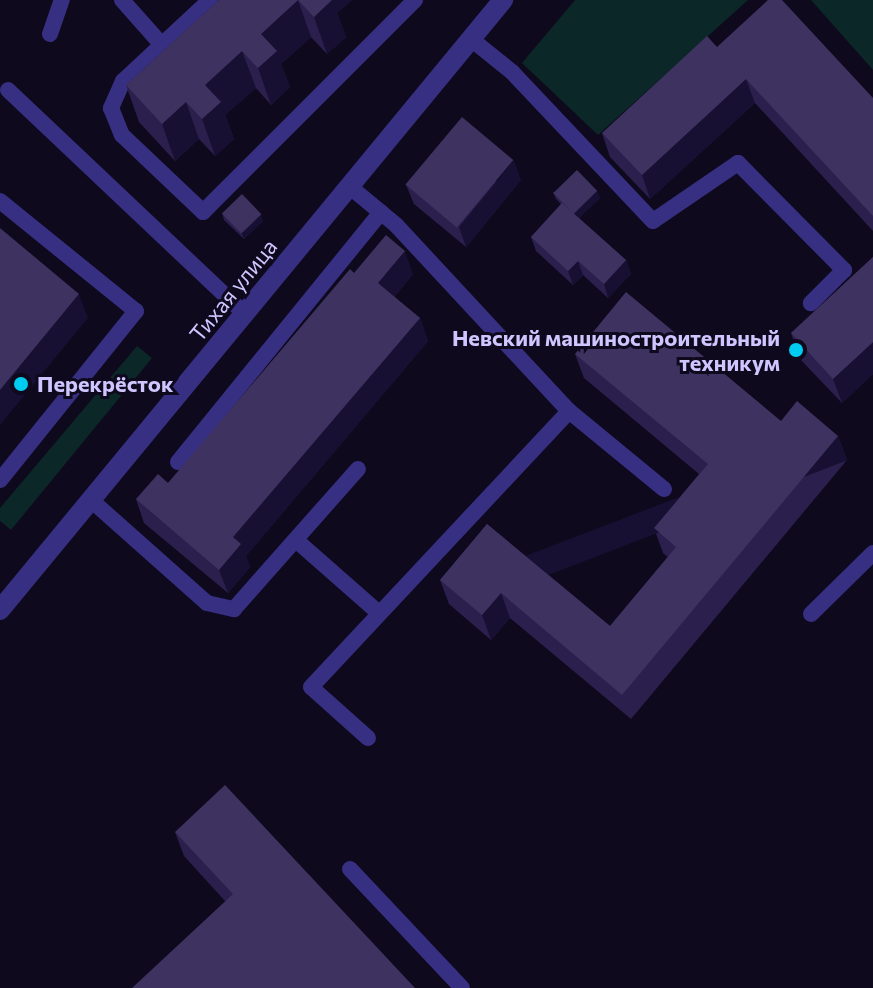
<!DOCTYPE html>
<html>
<head>
<meta charset="utf-8">
<style>
	body { margin:0 }
	#map { position:relative; width:873px; height:988px; overflow:hidden; background:#0e091d; font-family:Commissioner,sans-serif }
	div>[style] { position:absolute }
	.green>* { inset:0; background:#0c2728 }
	.service>* { height:16px; margin:-8px; padding:0 8px; transform-origin:8px; border-radius:8px; background:#372f81 }
	.minor>* { height:20px; margin:-10px; padding:0 10px; transform-origin:10px; border-radius:10px; background:#372f81 }
	.wall>* { inset:0; background:#2b204d }
	.shaded-wall>* { inset:0; background:#181032; transform-origin:0 0 }
	.building>* { inset:0; background:#3d3260; transform-origin:0 0 }
	.dots>* { width:22px; height:22px; translate:-50% -50%; box-sizing:border-box; border:4px solid #0e091d; border-radius:50% }
	span { translate:-50% -50%; white-space:nowrap; text-align:center; line-height:1.15; -webkit-text-stroke:6px #0e091d; paint-order:stroke }
	.street-label { font-size:22px; color:#cfc6ff }
	.poi-label { font-size:22px; color:#cfc6ff; font-weight:700 }
	.right { translate:-100% -50%; text-align:right }
	.left { translate:0 -50%; text-align:left }
</style>
</head>
<body>
<div id="map">
	<div class="green">
		<div style="clip-path:polygon(575px 0,748px 0,598px 135px,522px 63px)"></div>
		<div style="clip-path:polygon(811px 0,873px 0,873px 70px)"></div>
		<div style="clip-path:polygon(137px 346px,152px 358px,11px 530px,0 521px,0 508px)"></div>
	</div>
	<div class="service">
		<div style="left:122px;top:0;width:60px;rotate:48.4deg"></div>
		<div style="left:210px;top:0;width:119px;rotate:137deg"></div>
		<div style="left:123px;top:81px;width:30px;rotate:114deg"></div>
		<div style="left:111px;top:108px;width:29px;rotate:68deg"></div>
		<div style="left:122px;top:135px;width:112px;rotate:43.5deg"></div>
		<div style="left:203px;top:212px;width:300px;rotate:-45deg"></div>
		<div style="left:50px;top:34px;width:36px;rotate:-71deg"></div>
		<div style="left:471px;top:39px;width:53px;rotate:38.8deg"></div>
		<div style="left:512px;top:72px;width:205px;rotate:46.6deg"></div>
		<div style="left:653px;top:221px;width:103px;rotate:-34.3deg"></div>
		<div style="left:738px;top:163px;width:151px;rotate:45.3deg"></div>
		<div style="left:844px;top:270px;width:47px;rotate:135deg"></div>
		<div style="left:8px;top:90px;width:326px;rotate:43.4deg"></div>
		<div style="left:349px;top:186px;width:61px;rotate:39.7deg"></div>
		<div style="left:396px;top:225px;width:254px;rotate:47.1deg"></div>
		<div style="left:569px;top:411px;width:123px;rotate:39.4deg"></div>
		<div style="left:0;top:201px;width:175px;rotate:39deg"></div>
		<div style="left:136px;top:311px;width:217px;rotate:128.8deg"></div>
		<div style="left:178px;top:462px;width:322px;rotate:-50.9deg"></div>
		<div style="left:91px;top:500px;width:155px;rotate:41.6deg"></div>
		<div style="left:207px;top:603px;width:28px;rotate:13deg"></div>
		<div style="left:234px;top:609px;width:187px;rotate:-48.5deg"></div>
		<div style="left:297px;top:541px;width:109px;rotate:41.3deg"></div>
		<div style="left:811px;top:614px;width:87px;rotate:-44.5deg"></div>
		<div style="left:368px;top:738px;width:76px;rotate:-138.2deg"></div>
		<div style="left:311px;top:687px;width:378px;rotate:-46.9deg"></div>
		<div style="left:350px;top:869px;width:163px;rotate:46.7deg"></div>
	</div>
	<div class="minor">
		<div style="left:0;top:610px;width:791px;rotate:-50.49deg"></div>
	</div>
	<div class="wall">
		<div style="clip-path:polygon(219px 0,352px 0,337px 13px,346px 37px,327px 54px,311px 37px,281px 64px,290px 87px,271px 105px,256px 88px,225px 115px,234px 139px,215px 156px,199px 139px,175px 161px,139px 122px,126px 85px)"></div>
		<div style="clip-path:polygon(717px 47px,873px 98px,873px 231px,755px 103px,650px 199px,610px 157px,602px 133px)"></div>
		<div style="clip-path:polygon(521px 180px,466px 247px,414px 204px,406px 185px)"></div>
		<div style="clip-path:polygon(597px 191px,600px 198px,579px 218px,626px 260px,631px 274px,608px 298px,583px 275px,573px 285px,536px 251px,531px 237px,561px 204px,556px 199px,553px 192px)"></div>
		<div style="clip-path:polygon(222px 213px,263px 221px,244px 239px,224px 220px)"></div>
		<div style="clip-path:polygon(873px 257px,873px 374px,842px 403px,799px 358px,791px 333px)"></div>
		<div style="clip-path:polygon(354px 273px,413px 274px,394px 297px,420px 318px,428px 341px,246px 556px,250px 567px,228px 593px,144px 523px,136px 499px,168px 483px)"></div>
		<div style="clip-path:polygon(575px 354px,781px 421px,838px 436px,847px 460px,631px 719px,510px 618px,491px 640px,449px 604px,440px 580px,487px 524px,610px 626px,668px 557px,663px 553px,654px 528px,699px 474px,584px 378px)"></div>
		<div style="clip-path:polygon(175px 832px,415px 988px,225px 901px,184px 856px)"></div>
	</div>
	<div class="shaded-wall">
		<div style="clip-path:polygon(298px 0,311px 37px,281px 64px,290px 87px,271px 105px,258px 68px,261px 34px)"></div>
		<div style="clip-path:polygon(323px 0,352px 0,337px 13px,346px 37px,327px 54px,314px 17px)"></div>
		<div style="clip-path:polygon(242px 51px,256px 88px,225px 115px,234px 139px,215px 156px,202px 119px,205px 85px)"></div>
		<div style="clip-path:polygon(746px 79px,755px 103px,650px 199px,642px 175px)"></div>
		<div style="clip-path:polygon(186px 102px,199px 139px,175px 161px,162px 124px)"></div>
		<div style="clip-path:polygon(514px 160px,521px 180px,466px 247px,459px 227px)"></div>
		<div style="clip-path:polygon(597px 191px,600px 198px,576px 221px,574px 214px)"></div>
		<div style="clip-path:polygon(261px 214px,263px 221px,244px 239px,241px 232px)"></div>
		<div style="clip-path:polygon(405px 251px,413px 274px,386px 306px,378px 283px)"></div>
		<div style="clip-path:polygon(626px 260px,631px 274px,608px 298px,604px 284px)"></div>
		<div style="clip-path:polygon(578px 261px,583px 275px,573px 285px,568px 271px)"></div>
		<div style="clip-path:polygon(79px 294px,88px 318px,0 425px,0 390px)"></div>
		<div style="clip-path:polygon(420px 318px,428px 341px,246px 556px,250px 567px,228px 593px,219px 570px,233px 537px)"></div>
		<div style="clip-path:polygon(873px 342px,873px 374px,842px 403px,833px 379px)"></div>
		<div style="left:838px;top:436px;width:26px;height:337px;rotate:69deg"></div>
		<div style="clip-path:polygon(501px 593px,510px 618px,491px 640px,482px 615px)"></div>
	</div>
	<div class="building">
		<div style="clip-path:polygon(219px 0,332px 0,314px 17px,298px 0,261px 34px,277px 51px,258px 68px,242px 51px,205px 85px,221px 102px,202px 119px,186px 102px,162px 124px,126px 85px)"></div>
		<div style="clip-path:polygon(768px 0,782px 0,873px 98px,873px 216px,746px 79px,642px 175px,602px 133px,707px 36px,717px 47px)"></div>
		<div style="left:462px;top:117px;width:67px;height:88px;rotate:40deg"></div>
		<div style="left:577px;top:170px;width:29px;height:33px;rotate:46deg"></div>
		<div style="left:242px;top:194px;width:28px;height:28px;rotate:46deg"></div>
		<div style="clip-path:polygon(562px 203px,626px 260px,604px 284px,578px 261px,568px 271px,531px 237px)"></div>
		<div style="clip-path:polygon(0 228px,79px 294px,0 390px)"></div>
		<div style="clip-path:polygon(386px 235px,405px 251px,378px 283px,420px 318px,233px 537px,241px 544px,219px 570px,136px 499px,158px 474px,168px 483px,350px 269px,354px 273px)"></div>
		<div style="clip-path:polygon(873px 257px,873px 342px,833px 379px,791px 333px)"></div>
		<div style="clip-path:polygon(626px 292px,781px 421px,797px 401px,838px 436px,622px 695px,501px 593px,482px 615px,440px 580px,487px 524px,610px 626px,676px 547px,654px 528px,708px 464px,575px 354px)"></div>
		<div style="clip-path:polygon(225px 785px,415px 988px,132px 988px,233px 894px,175px 832px)"></div>
	</div>
	<div class="dots">
		<div style="left:796px;top:350px;background:#00ccf1"></div>
		<div style="left:21px;top:384px;background:#00ccf1"></div>
	</div>
	<div class="street-label">
		<span style="left:233px;top:290px;rotate:-51deg">Тихая улица</span>
	</div>
	<div class="poi-label">
		<span class="right" style="left:780px;top:350px">Невский машиностроительный<br>техникум</span>
		<span class="left" style="left:37px;top:384px">Перекрёсток</span>
	</div>
</div>
</body>
</html>
